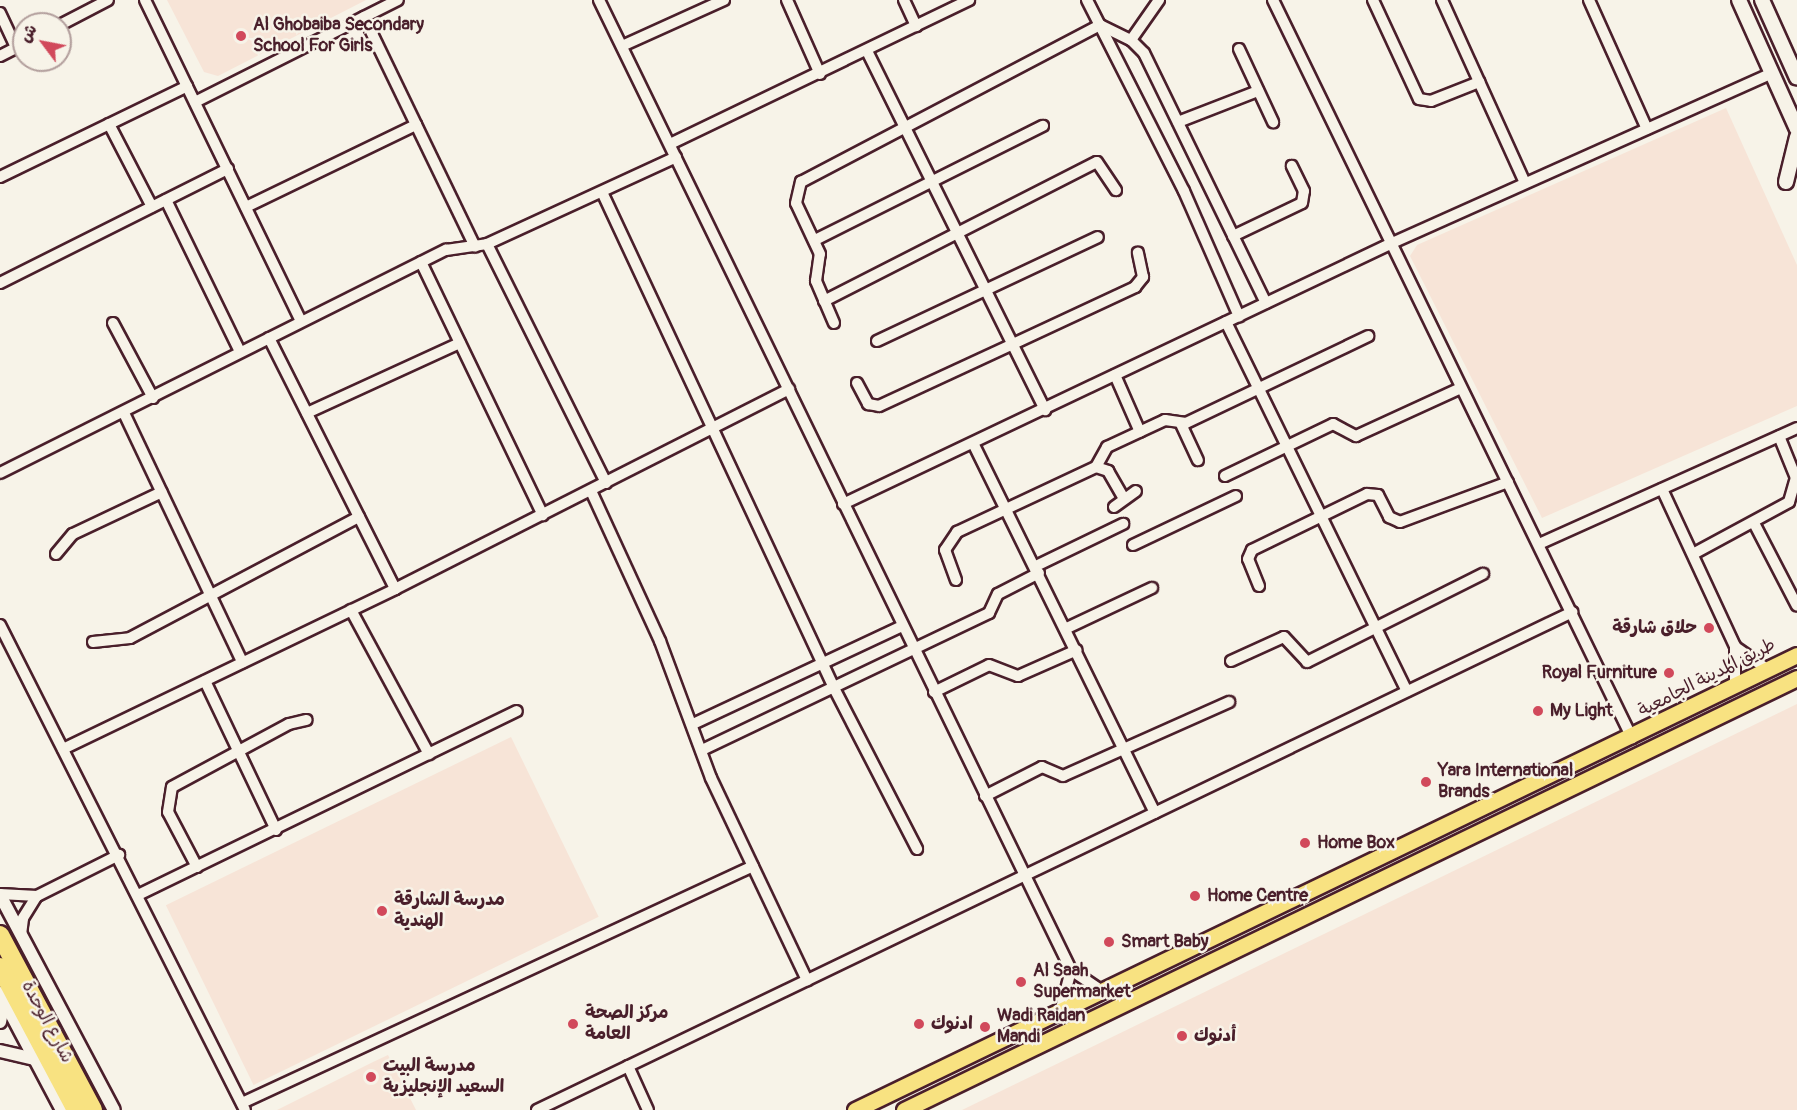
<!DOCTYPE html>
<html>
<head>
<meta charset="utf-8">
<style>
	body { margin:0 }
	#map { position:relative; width:1797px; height:1110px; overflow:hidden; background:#f7f3e8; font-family:Pangolin,"Playpen Sans Arabic",sans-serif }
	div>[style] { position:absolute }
	.built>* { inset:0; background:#f7e4d7; transform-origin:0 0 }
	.roads { filter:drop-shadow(2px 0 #4a1f2b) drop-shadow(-2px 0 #4a1f2b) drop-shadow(0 2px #4a1f2b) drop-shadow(0 -2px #4a1f2b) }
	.minor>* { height:10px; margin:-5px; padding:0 5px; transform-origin:5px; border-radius:5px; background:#f7f3e8 }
	.tertiary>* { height:12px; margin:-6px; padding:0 6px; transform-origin:6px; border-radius:6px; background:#f7f3e8 }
	.secondary>* { height:14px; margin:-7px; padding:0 7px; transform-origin:7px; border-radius:7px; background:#f7f3e8 }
	.primary>* { height:15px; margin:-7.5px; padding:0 7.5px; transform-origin:7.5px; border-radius:7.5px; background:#f8e281 }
	.motorway>* { height:18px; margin:-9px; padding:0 9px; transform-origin:9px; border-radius:9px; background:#f8e281 }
	.dots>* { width:16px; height:16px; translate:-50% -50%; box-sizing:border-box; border:3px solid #f7f3e8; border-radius:50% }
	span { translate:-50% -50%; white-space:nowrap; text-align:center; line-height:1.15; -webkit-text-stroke:5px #f7f3e8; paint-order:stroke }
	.poi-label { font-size:18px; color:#4a1f2b; font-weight:700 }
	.left { translate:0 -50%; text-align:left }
	.right { translate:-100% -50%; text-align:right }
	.street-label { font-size:18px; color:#4a1f2b }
	.north { position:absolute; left:12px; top:12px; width:60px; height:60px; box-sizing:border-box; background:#f7f3e8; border:2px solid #b29e9c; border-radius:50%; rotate:302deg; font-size:16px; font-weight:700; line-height:24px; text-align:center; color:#4a1f2b }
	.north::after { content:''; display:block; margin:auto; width:21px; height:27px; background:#d1495b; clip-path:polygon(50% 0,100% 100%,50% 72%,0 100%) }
</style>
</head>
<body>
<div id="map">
	<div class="built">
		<div style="clip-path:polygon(167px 0,366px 0,218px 76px,204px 72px)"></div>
		<div style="clip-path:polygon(1726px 108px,1797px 265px,1797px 406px,1542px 518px,1410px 256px,1417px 245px)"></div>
		<div style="clip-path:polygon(1797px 704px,1797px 1110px,962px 1110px)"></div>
		<div style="left:511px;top:737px;width:200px;height:384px;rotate:64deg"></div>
		<div style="clip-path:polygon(388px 1055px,416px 1110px,277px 1110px,373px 1062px)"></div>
	</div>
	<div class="roads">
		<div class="minor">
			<div style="left:145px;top:0;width:357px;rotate:64.1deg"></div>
			<div style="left:599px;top:0;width:1079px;rotate:64.05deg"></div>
			<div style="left:1071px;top:970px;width:40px;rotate:34deg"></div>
			<div style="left:787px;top:0;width:81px;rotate:66deg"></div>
			<div style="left:904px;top:0;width:29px;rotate:65deg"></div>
			<div style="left:1087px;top:0;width:214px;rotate:63.1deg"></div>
			<div style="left:1184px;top:191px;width:137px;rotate:66.3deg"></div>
			<div style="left:1273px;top:0;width:821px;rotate:64.06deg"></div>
			<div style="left:1373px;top:0;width:109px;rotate:65.1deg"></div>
			<div style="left:1419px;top:99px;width:12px;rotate:9deg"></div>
			<div style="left:1431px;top:101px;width:52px;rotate:-21.6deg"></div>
			<div style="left:1442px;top:0;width:201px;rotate:65.6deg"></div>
			<div style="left:1589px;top:0;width:141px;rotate:65.8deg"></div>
			<div style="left:0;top:13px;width:38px;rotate:65deg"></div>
			<div style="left:364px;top:17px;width:255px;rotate:64.2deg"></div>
			<div style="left:60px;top:25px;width:54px;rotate:-27.5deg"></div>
			<div style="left:1131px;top:40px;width:49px;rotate:-55deg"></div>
			<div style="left:622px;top:46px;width:112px;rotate:-24.3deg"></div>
			<div style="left:1239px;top:49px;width:81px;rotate:65deg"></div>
			<div style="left:867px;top:51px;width:401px;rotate:63.6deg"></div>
			<div style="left:0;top:56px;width:27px;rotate:-27deg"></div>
			<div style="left:195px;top:102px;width:227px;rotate:-26.7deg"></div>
			<div style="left:1178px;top:122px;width:86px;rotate:-21.2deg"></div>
			<div style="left:109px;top:124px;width:93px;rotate:62.6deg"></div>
			<div style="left:670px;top:144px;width:332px;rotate:-25.7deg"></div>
			<div style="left:0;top:177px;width:208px;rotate:-25.9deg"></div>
			<div style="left:602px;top:192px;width:550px;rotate:64.93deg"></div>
			<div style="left:835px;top:690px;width:179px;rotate:62.7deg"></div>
			<div style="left:166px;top:200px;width:169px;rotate:64deg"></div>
			<div style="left:246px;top:207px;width:189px;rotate:-25.8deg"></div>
			<div style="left:1233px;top:236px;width:76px;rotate:-25.6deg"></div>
			<div style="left:1302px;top:203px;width:12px;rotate:-81deg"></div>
			<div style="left:1304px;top:191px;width:28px;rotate:-116deg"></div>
			<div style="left:815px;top:240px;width:255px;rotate:-26.6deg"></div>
			<div style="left:487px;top:244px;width:267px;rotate:63.5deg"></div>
			<div style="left:421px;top:262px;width:281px;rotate:64.3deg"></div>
			<div style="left:0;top:283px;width:255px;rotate:-26.6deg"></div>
			<div style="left:824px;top:301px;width:306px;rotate:-27deg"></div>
			<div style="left:1097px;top:162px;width:34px;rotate:56deg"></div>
			<div style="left:1226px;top:322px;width:411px;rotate:63.9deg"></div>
			<div style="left:113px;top:323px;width:85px;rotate:61.9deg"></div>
			<div style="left:834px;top:323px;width:46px;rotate:-113.2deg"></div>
			<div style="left:816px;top:281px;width:27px;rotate:-82deg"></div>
			<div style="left:820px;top:254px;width:56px;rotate:-115.2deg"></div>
			<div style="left:796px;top:203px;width:22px;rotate:-77deg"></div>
			<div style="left:801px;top:182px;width:338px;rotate:-27.7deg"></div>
			<div style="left:1100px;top:25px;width:34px;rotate:26deg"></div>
			<div style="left:1131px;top:40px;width:18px;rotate:45deg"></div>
			<div style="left:1144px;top:53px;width:278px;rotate:64deg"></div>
			<div style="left:269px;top:338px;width:281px;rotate:63.3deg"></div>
			<div style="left:877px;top:341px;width:244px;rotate:-25.2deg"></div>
			<div style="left:1115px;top:375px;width:62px;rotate:66.3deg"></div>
			<div style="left:857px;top:383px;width:24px;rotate:62deg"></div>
			<div style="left:868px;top:404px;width:11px;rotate:10deg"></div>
			<div style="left:879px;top:406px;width:148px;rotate:-24.8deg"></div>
			<div style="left:1013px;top:344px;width:135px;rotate:-25deg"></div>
			<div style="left:1135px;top:287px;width:13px;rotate:-51deg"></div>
			<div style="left:1143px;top:277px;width:25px;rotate:-102deg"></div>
			<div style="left:124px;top:413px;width:276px;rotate:64.6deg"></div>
			<div style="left:307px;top:413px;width:168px;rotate:-24.6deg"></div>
			<div style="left:1181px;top:424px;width:40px;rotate:65deg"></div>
			<div style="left:973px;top:443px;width:412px;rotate:63.8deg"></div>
			<div style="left:1096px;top:467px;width:23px;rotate:-61deg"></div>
			<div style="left:1107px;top:447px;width:64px;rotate:-25deg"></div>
			<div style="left:1165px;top:420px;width:21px;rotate:8deg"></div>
			<div style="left:1186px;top:423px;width:202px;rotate:-25.5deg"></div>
			<div style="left:0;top:473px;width:499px;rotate:-26.6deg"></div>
			<div style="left:446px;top:250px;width:41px;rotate:-8.3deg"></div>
			<div style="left:487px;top:244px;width:208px;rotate:-24.7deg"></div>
			<div style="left:1225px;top:476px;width:120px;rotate:-25.7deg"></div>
			<div style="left:1333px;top:424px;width:26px;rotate:28deg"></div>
			<div style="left:1356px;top:436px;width:115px;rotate:-24.6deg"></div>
			<div style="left:1662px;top:489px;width:173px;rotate:65.1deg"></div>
			<div style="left:1735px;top:646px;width:41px;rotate:90deg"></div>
			<div style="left:591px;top:491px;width:165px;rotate:65.3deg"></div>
			<div style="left:660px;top:641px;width:146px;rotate:69.6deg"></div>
			<div style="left:711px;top:778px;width:224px;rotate:64.6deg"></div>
			<div style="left:843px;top:504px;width:606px;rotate:-25.42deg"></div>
			<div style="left:1390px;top:244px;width:419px;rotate:-24.1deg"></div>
			<div style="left:1114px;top:507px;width:27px;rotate:-36deg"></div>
			<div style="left:1754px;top:523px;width:93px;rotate:62.6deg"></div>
			<div style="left:1539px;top:544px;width:283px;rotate:-24.2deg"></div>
			<div style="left:1133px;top:545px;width:114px;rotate:-25.4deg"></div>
			<div style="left:56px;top:554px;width:26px;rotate:-50deg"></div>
			<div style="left:73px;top:534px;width:98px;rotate:-25.3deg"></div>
			<div style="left:1693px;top:554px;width:109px;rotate:-28.4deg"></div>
			<div style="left:1789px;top:502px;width:25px;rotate:-74deg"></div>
			<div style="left:1796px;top:478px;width:45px;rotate:-112deg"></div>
			<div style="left:1036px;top:566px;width:97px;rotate:-25.8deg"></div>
			<div style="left:956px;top:580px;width:32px;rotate:-110deg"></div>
			<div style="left:945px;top:550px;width:22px;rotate:-56deg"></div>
			<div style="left:957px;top:532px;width:153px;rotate:-25.1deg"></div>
			<div style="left:1096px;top:467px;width:13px;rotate:18deg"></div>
			<div style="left:1108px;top:471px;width:30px;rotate:60deg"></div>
			<div style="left:1259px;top:586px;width:29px;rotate:-112deg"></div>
			<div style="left:1248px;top:559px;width:10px;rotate:-66deg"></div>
			<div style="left:1252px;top:550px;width:128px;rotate:-26deg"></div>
			<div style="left:1367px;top:494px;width:11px;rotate:5deg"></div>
			<div style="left:1378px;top:495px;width:25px;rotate:63deg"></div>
			<div style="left:1389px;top:517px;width:12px;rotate:24deg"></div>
			<div style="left:1400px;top:522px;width:115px;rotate:-20.3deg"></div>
			<div style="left:351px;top:610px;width:164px;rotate:61.6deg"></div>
			<div style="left:0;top:625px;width:543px;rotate:63.2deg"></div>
			<div style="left:1067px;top:628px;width:94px;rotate:-25.2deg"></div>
			<div style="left:93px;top:642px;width:37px;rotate:-6deg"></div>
			<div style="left:130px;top:638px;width:259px;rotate:-27.9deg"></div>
			<div style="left:1737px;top:648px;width:38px;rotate:35deg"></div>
			<div style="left:1231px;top:661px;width:58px;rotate:-24.4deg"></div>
			<div style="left:1284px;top:637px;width:34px;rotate:47deg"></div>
			<div style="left:1307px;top:662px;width:197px;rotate:-26.6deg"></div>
			<div style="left:205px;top:681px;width:165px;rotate:64.5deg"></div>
			<div style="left:934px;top:692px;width:61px;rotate:-26.1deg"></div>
			<div style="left:989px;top:665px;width:31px;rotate:21deg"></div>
			<div style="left:1018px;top:676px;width:64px;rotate:-23.8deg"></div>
			<div style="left:693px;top:724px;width:231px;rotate:-25.1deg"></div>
			<div style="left:63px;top:749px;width:369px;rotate:-25.7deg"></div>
			<div style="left:395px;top:589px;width:442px;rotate:-26.9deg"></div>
			<div style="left:702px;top:750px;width:318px;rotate:-25.5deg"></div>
			<div style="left:989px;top:613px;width:21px;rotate:-65deg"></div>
			<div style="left:998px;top:594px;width:46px;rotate:-27.1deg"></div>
			<div style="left:985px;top:796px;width:64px;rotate:-27deg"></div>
			<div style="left:1042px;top:767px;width:23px;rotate:23deg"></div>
			<div style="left:1063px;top:776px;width:182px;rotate:-24deg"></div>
			<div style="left:197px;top:867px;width:62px;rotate:-117.8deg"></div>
			<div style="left:168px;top:812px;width:25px;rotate:-81deg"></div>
			<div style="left:172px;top:787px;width:133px;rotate:-28.3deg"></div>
			<div style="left:289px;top:724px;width:18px;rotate:-13deg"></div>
			<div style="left:0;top:894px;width:37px;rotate:3deg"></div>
			<div style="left:138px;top:895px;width:421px;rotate:-25.9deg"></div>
			<div style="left:21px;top:935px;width:17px;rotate:-83deg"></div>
			<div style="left:23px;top:918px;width:26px;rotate:-58deg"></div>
			<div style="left:37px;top:896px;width:92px;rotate:-26.6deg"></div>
			<div style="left:1060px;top:1012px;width:43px;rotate:-75.3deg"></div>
			<div style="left:628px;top:1066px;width:48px;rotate:65.6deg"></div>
			<div style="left:242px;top:1103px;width:563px;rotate:-24.88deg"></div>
			<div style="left:537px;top:1110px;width:1149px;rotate:-25.69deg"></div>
		</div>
		<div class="tertiary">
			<div style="left:0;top:895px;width:243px;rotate:62.1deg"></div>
			<div style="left:0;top:993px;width:132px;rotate:62.1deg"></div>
			<div style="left:0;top:1022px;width:21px;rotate:-79deg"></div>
			<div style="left:0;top:1051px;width:36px;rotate:13deg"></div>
		</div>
		<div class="secondary">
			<div style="left:1739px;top:0;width:141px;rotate:65.8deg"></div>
			<div style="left:1762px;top:0;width:85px;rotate:65.8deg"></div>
			<div style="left:1786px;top:182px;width:46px;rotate:-76.3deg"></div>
		</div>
		<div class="primary">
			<div style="left:855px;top:1110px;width:1046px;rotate:-25.78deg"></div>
			<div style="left:904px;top:1110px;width:992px;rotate:-25.82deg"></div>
		</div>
		<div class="motorway">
			<div style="left:0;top:935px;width:198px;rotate:62deg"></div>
			<div style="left:0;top:967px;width:162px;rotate:62deg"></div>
		</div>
	</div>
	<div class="dots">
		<div style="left:241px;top:36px;background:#d1495b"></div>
		<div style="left:1709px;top:628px;background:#d1495b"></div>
		<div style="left:1669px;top:673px;background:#d1495b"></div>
		<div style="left:1538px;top:711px;background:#d1495b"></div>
		<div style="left:1426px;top:782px;background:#d1495b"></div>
		<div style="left:1305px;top:843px;background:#d1495b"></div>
		<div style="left:1195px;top:896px;background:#d1495b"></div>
		<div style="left:382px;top:911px;background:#d1495b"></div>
		<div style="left:1109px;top:942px;background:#d1495b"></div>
		<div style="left:1021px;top:982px;background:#d1495b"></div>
		<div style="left:573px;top:1024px;background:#d1495b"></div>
		<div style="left:919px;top:1024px;background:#d1495b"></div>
		<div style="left:985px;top:1027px;background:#d1495b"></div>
		<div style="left:1182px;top:1036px;background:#d1495b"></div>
		<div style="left:371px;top:1077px;background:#d1495b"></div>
	</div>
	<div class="poi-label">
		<span class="left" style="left:253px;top:36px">Al Ghobaiba Secondary<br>School For Girls</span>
		<span class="right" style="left:1697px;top:628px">حلاق شارقة</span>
		<span class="right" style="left:1657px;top:673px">Royal Furniture</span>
		<span class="left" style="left:1550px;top:711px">My Light</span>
		<span class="left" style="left:1438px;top:782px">Yara International<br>Brands</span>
		<span class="left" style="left:1317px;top:843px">Home Box</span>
		<span class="left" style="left:1207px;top:896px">Home Centre</span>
		<span class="left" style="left:394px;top:911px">مدرسة الشارقة<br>الهندية</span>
		<span class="left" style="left:1121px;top:942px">Smart Baby</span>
		<span class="left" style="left:1033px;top:982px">Al Saah<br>Supermarket</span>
		<span class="left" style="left:585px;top:1024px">مركز الصحة<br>العامة</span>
		<span class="left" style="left:997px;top:1027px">Wadi Raidan<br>Mandi</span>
		<span class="left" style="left:931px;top:1024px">ادنوك</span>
		<span class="left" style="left:1194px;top:1036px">أدنوك</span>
		<span class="left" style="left:383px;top:1077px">مدرسة البيت<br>السعيد الإنجليزية</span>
	</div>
	<div class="street-label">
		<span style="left:1707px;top:678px;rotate:-27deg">طريق المدينة الجامعية</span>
		<span style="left:47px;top:1022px;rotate:62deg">شارع الوحدة</span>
	</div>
	<div class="north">ش</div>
</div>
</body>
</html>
